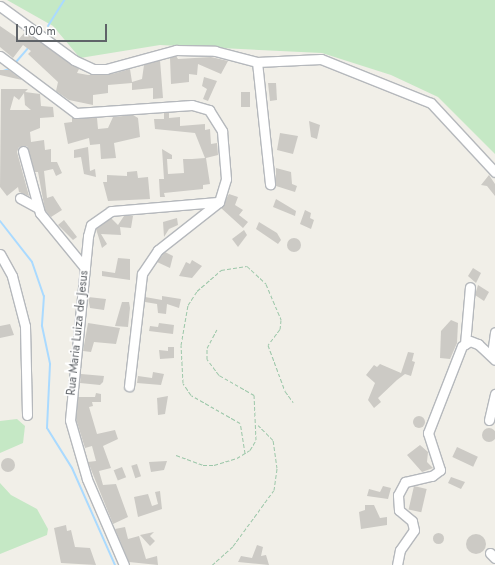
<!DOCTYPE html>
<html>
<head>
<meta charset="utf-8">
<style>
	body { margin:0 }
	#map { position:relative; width:495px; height:565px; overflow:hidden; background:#f1efe8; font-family:Jost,sans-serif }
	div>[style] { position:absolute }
	.green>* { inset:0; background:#c5e8c5 }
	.stream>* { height:2px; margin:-1px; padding:0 1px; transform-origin:1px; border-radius:1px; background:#aadaff }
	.building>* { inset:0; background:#cccac5; transform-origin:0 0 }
	.round { border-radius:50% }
	.path>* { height:1px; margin-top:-0.5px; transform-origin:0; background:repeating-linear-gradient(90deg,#9cc7a9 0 4px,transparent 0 6px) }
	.roads { filter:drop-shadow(1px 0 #b5b8bc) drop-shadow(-1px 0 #b5b8bc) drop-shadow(0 1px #b5b8bc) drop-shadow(0 -1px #b5b8bc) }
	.minor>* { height:9px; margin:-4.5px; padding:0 4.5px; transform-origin:4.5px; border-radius:4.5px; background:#fff }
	span { translate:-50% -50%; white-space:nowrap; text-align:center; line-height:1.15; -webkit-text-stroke:3.5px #fff; paint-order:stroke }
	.street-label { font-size:12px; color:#5f6368 }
	.scale { position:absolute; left:16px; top:24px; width:91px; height:18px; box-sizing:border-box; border:2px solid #5f6368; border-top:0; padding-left:5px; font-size:12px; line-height:14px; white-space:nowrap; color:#5f6368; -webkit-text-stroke:3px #fff; paint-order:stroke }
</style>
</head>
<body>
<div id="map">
	<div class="green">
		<div style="clip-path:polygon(7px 0,495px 0,495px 154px,438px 97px,391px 75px,322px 53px,160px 45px,80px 58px,53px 26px)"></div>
		<div style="clip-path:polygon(17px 419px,25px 426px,23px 443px,0 453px,0 421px)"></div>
		<div style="clip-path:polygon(0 483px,11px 495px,37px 509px,48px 529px,47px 535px,0 554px)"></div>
	</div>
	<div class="stream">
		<div style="left:48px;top:26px;width:31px;rotate:-58deg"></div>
		<div style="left:16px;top:62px;width:20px;rotate:-49deg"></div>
		<div style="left:0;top:72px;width:9px;rotate:-18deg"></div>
		<div style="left:0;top:221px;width:52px;rotate:52deg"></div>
		<div style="left:32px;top:262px;width:36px;rotate:71deg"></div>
		<div style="left:44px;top:296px;width:30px;rotate:94deg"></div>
		<div style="left:42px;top:326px;width:39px;rotate:78deg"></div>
		<div style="left:50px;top:364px;width:64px;rotate:92.7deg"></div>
		<div style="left:47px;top:428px;width:47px;rotate:58deg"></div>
		<div style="left:72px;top:468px;width:106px;rotate:66.1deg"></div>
	</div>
	<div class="building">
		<div style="clip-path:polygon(0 26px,19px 39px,25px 32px,79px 69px,77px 73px,88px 75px,112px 74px,130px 69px,132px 82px,142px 79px,144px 65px,160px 60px,163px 98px,153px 99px,153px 88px,132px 90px,132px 83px,108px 85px,108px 93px,93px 95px,93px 105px,69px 100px,56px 91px,58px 82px,28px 54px,31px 51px,23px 45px,13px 58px,0 47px)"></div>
		<div style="clip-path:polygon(176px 56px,178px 59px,211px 57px,228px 61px,221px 74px,198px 64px,197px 75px,189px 74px,189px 82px,171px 84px,170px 58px)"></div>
		<div style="clip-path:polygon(0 70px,9px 70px,22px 80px,0 75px)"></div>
		<div style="clip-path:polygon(204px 77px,217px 81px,208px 101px,203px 99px,207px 89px,202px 86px)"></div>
		<div style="clip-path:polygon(268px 83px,276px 83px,277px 100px,270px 101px)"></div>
		<div style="clip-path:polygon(evenodd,1px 89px,28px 89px,25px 92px,40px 94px,41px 106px,53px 107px,54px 117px,40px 118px,40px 128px,30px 132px,31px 142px,44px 140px,45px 150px,51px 149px,51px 162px,57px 162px,62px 173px,56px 176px,53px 169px,44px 171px,47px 198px,53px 196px,62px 210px,51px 217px,45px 210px,38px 172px,35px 172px,27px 146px,19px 147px,17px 152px,29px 196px,19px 192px,18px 187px,7px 196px,0 187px,1px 89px,24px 93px,25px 105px,31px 110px,10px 110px,14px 96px,19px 100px,24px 93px)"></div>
		<div style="left:241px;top:92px;width:9px;height:15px"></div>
		<div style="clip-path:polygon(164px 113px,169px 113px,169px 118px,180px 117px,180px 126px,205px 124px,205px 130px,210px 129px,211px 144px,217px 143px,218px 155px,206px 158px,210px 184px,203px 185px,203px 189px,164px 193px,165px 197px,160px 197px,159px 179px,164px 179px,162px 149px,172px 155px,172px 159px,167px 159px,168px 174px,184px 173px,183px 159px,192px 159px,205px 158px,195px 133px,155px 129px,154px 119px,164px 119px)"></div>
		<div style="clip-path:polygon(133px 115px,138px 118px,140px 137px,114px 143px,116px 158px,101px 159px,100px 144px,90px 145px,89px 138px,68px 144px,64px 123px,72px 122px,72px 118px,97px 118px,98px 129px,108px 128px,113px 117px)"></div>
		<div style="clip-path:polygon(309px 121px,320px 125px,317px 139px,311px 137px)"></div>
		<div style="clip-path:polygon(280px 133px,298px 136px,293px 154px,277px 150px)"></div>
		<div style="clip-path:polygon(88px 147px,90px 171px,95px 169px,96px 177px,84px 174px,81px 157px,74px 158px,74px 150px)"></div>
		<div style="clip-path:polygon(276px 168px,291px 172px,292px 184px,297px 186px,295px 192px,276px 186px)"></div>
		<div style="clip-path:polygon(137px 171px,138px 178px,148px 177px,150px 199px,108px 201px,103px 182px,107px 182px,107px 175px,127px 176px,127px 172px)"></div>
		<div style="clip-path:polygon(489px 175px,495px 184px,495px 196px,487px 186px,481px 185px)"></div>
		<div style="clip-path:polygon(229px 194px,238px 197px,235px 205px,243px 210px,239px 215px,248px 222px,243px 228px,221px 208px)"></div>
		<div style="clip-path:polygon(276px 199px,296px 211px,295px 216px,273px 207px)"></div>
		<div style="clip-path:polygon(305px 210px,311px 213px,310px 218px,314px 220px,311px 229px,300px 224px)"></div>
		<div style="clip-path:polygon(124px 216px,133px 216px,131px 228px,120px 227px,121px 235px,101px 234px,107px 244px,102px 248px,96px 229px,111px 218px,118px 225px)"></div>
		<div style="clip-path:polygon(177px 218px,178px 225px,169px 229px,164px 237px,163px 222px)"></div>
		<div style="clip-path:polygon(64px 220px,77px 237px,73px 240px,58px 225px)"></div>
		<div style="clip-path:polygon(259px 222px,277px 233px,281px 240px,278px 244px,256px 229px)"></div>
		<div style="clip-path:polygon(244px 230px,247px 235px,238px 247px,232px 239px)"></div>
		<div class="round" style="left:287px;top:238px;width:14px;height:14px"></div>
		<div style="clip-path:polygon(165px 252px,173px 256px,170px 268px,157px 262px)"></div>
		<div style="clip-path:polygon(118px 258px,130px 259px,130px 280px,102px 276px,102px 271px,115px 273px)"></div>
		<div style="clip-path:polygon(192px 260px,202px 266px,192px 278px,179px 276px,186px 262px,190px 264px)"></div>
		<div style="clip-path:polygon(473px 268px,481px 273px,476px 283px,468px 276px)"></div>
		<div style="clip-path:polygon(478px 285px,489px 292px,484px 301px,475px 295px)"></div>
		<div style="clip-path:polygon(162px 296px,181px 299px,179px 308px,167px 304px,166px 314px,158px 313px,157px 304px,145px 302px,145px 297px,162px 300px)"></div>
		<div style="clip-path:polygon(88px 297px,106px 299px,104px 310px,90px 308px)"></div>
		<div style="clip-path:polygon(122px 302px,129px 302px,130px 308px,128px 327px,115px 326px)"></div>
		<div style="clip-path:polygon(451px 320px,458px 323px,457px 343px,450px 359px,440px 358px,441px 331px)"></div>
		<div style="clip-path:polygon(88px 323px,120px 328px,116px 344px,94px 342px,91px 352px,83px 351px)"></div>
		<div style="clip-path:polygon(159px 323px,174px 325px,173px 334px,149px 331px,150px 326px,158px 327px)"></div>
		<div style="clip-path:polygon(10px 324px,14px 335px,0 338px,0 326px)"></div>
		<div style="clip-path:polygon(168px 347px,174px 347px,174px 358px,160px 359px,159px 350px,168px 351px)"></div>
		<div style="clip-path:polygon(408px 352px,414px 353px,412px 361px,415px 362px,411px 376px,405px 374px,397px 380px,378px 398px,381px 402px,374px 408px,368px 400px,375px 383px,366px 375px,374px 365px,377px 367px,380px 364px,401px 373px)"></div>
		<div style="clip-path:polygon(153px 372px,164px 374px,161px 385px,137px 383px,138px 376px,152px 378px)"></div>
		<div style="clip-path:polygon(81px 374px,104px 376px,103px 382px,100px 385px,80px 383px)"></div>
		<div style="clip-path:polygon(96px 393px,101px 394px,101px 402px,92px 402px,93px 406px,89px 407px,97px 434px,115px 430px,118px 439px,103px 446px,111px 468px,99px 471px,103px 485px,116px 484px,128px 517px,113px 524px,88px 462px,96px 461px,92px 446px,85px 448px,76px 419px,78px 397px,95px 397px)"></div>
		<div style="clip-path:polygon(168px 396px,165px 414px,158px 415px,157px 398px)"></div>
		<div class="round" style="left:413px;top:416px;width:12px;height:12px"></div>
		<div class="round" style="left:482px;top:428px;width:14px;height:14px"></div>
		<div style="clip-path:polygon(420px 445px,428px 452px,427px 462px,433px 468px,422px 472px,407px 455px)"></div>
		<div style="left:457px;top:447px;width:23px;height:11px;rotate:25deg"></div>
		<div class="round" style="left:1px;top:458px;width:14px;height:14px"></div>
		<div style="clip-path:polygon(167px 461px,164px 470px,151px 472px,149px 462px)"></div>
		<div style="left:137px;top:464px;width:13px;height:6px;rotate:72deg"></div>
		<div style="left:122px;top:467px;width:11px;height:9px;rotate:68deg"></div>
		<div style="clip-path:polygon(451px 477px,465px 482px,461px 489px,448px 483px)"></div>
		<div style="clip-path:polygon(383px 486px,391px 488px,388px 499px,367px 496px,369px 489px,380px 492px)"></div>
		<div style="left:414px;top:486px;width:13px;height:24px;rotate:13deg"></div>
		<div style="clip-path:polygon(160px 491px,162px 509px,138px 517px,134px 497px,148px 494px,152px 506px,158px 504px,155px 492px)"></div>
		<div style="clip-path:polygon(365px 505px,374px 505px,380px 518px,387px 517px,387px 525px,361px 529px,359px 512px,365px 510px)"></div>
		<div style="clip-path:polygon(66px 525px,67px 531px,71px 530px,75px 547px,90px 548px,96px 565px,61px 563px,54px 528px)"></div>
		<div style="clip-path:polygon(125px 527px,128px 539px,139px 536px,146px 559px,157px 556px,158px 565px,129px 562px,115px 529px)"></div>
		<div style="clip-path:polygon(154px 532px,150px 536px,155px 541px,150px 546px,140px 535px)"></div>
		<div class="round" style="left:432.5px;top:532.5px;width:11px;height:11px"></div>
		<div class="round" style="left:466px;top:534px;width:20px;height:20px"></div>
		<div style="clip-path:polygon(257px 545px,263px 547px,261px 556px,266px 555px,269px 565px,238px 562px,241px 556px,252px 558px)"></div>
	</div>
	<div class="path">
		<div style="left:245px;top:453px;width:30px;rotate:-99deg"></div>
		<div style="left:240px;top:423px;width:56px;rotate:-150.3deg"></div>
		<div style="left:191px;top:395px;width:14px;rotate:-124deg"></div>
		<div style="left:183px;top:383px;width:38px;rotate:-93deg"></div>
		<div style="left:181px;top:345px;width:41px;rotate:-80.1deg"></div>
		<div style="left:188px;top:305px;width:17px;rotate:-57deg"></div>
		<div style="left:197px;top:291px;width:32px;rotate:-41deg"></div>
		<div style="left:221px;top:270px;width:26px;rotate:-9deg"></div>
		<div style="left:247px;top:266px;width:26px;rotate:43deg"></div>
		<div style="left:266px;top:284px;width:39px;rotate:67deg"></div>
		<div style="left:281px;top:320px;width:9px;rotate:96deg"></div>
		<div style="left:280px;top:329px;width:20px;rotate:127deg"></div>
		<div style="left:268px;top:345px;width:49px;rotate:69.7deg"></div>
		<div style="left:285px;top:391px;width:14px;rotate:54deg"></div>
		<div style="left:176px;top:455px;width:29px;rotate:20deg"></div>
		<div style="left:203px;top:465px;width:11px"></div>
		<div style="left:214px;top:465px;width:24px;rotate:-17deg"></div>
		<div style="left:237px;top:458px;width:15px;rotate:-32deg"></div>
		<div style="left:250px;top:450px;width:12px;rotate:-59deg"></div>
		<div style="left:256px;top:440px;width:45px;rotate:-92.5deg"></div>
		<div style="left:254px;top:395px;width:40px;rotate:-150.3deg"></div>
		<div style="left:219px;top:375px;width:20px;rotate:-127deg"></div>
		<div style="left:207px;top:359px;width:11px;rotate:-90deg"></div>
		<div style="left:207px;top:348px;width:21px;rotate:-62deg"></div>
		<div style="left:212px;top:565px;width:28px;rotate:-42deg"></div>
		<div style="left:233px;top:546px;width:69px;rotate:-53.8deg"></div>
		<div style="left:274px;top:490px;width:22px;rotate:-82deg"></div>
		<div style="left:277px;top:468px;width:28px;rotate:-98deg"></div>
		<div style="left:273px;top:440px;width:21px;rotate:-135deg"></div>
	</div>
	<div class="roads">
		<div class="minor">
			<div style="left:0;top:6px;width:92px;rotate:36.1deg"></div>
			<div style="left:74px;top:60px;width:21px;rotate:25deg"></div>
			<div style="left:93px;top:69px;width:13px"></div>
			<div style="left:106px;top:69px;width:73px;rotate:-15.2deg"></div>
			<div style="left:176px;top:50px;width:39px;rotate:1deg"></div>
			<div style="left:215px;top:51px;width:43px;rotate:14.7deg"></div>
			<div style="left:257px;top:62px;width:64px;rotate:-2.7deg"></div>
			<div style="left:321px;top:59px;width:118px;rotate:21.8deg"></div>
			<div style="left:431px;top:103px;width:94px;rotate:47.2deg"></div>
			<div style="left:0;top:56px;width:95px;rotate:36.9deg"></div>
			<div style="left:76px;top:113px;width:116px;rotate:-3.9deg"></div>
			<div style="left:192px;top:105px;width:18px;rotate:16deg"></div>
			<div style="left:209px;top:110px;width:25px;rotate:58deg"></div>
			<div style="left:222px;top:131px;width:48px;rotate:85.2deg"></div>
			<div style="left:226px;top:179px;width:24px;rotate:107deg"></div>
			<div style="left:219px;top:202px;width:78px;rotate:141.8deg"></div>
			<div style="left:158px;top:250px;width:29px;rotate:124deg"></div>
			<div style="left:142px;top:274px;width:113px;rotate:96.6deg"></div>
			<div style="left:257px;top:62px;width:123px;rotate:83.9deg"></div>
			<div style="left:23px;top:151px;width:64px;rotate:74.7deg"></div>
			<div style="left:40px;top:213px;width:71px;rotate:50.7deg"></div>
			<div style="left:20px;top:198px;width:21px;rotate:29deg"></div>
			<div style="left:0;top:254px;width:25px;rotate:61deg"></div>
			<div style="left:12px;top:276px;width:52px;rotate:75.4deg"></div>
			<div style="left:25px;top:326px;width:89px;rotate:88.7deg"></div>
			<div style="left:465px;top:344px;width:57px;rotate:-85deg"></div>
			<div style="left:492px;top:354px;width:22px;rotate:-82deg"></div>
			<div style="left:489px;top:420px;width:27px;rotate:-77deg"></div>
			<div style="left:490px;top:553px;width:7px;rotate:45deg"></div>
			<div style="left:124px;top:565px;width:94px;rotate:-113.3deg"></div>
			<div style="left:87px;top:479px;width:61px;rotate:-106.1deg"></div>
			<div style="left:70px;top:420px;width:185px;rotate:-84.4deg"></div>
			<div style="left:88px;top:236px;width:11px;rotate:-75deg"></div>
			<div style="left:91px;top:225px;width:24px;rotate:-35deg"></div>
			<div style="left:111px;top:211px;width:108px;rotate:-4.8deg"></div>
			<div style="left:397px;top:565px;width:15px;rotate:-79deg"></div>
			<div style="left:400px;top:550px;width:24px;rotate:-55deg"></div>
			<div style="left:414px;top:530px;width:9px;rotate:-103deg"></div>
			<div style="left:412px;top:521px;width:17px;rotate:-140deg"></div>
			<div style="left:399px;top:510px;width:15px;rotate:-94deg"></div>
			<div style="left:398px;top:495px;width:15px;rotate:-62deg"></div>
			<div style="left:405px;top:482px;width:28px;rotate:-13deg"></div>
			<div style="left:432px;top:476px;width:10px;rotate:-37deg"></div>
			<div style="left:440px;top:470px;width:39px;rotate:-108deg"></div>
			<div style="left:428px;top:433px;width:93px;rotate:-68.7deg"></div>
			<div style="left:462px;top:346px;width:9px;rotate:-32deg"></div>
			<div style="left:470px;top:341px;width:9px;rotate:21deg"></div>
			<div style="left:478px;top:344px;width:23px;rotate:43deg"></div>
		</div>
	</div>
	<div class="street-label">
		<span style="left:78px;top:333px;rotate:-84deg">Rua Maria Luiza de Jesus</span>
	</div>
	<div class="scale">100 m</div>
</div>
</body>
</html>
